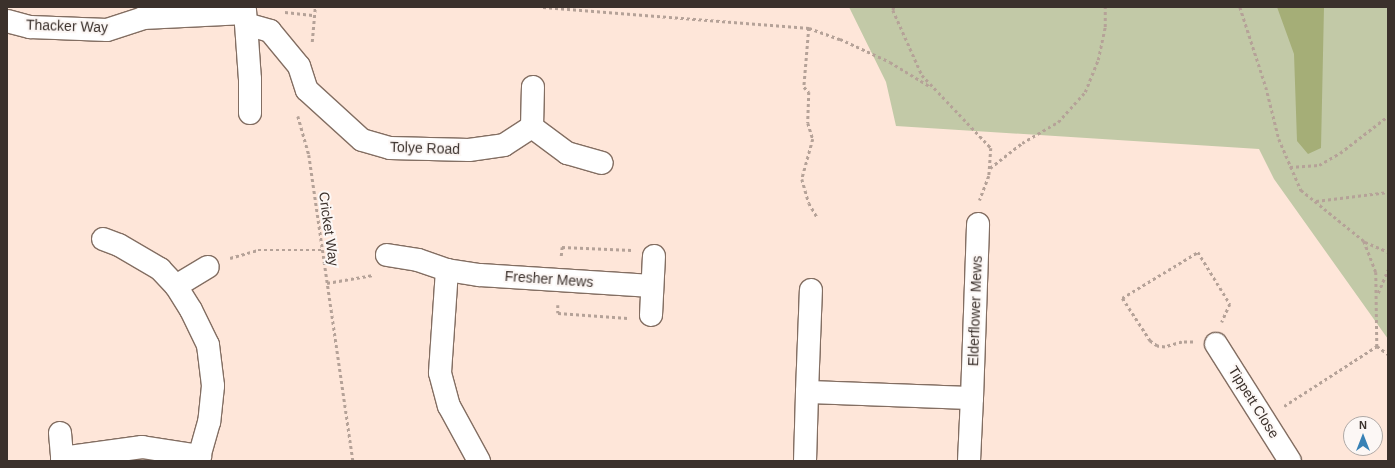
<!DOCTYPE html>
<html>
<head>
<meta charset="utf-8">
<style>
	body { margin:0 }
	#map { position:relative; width:1395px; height:468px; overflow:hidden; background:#fee6d9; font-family:Helvetica,sans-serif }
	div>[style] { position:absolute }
	.green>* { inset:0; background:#c2c9a7 }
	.forest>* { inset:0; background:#a5ae77 }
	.path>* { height:2.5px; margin-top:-1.25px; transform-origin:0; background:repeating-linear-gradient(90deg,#b5a298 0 3px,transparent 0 6px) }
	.roads { filter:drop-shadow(1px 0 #836e62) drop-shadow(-1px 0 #836e62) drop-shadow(0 1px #836e62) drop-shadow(0 -1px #836e62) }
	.minor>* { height:22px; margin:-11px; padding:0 11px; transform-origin:11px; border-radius:11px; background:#fff }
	span { translate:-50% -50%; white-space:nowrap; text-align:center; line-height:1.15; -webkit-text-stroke:4px #fcf7f5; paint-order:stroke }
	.street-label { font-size:14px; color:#3b312c }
	.frame { position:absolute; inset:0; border:8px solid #3b312c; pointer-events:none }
	.north { position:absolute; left:1343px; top:416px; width:40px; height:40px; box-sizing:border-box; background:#fcf7f5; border:1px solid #afa8a5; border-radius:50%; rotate:0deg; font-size:11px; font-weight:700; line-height:16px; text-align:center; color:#3b312c }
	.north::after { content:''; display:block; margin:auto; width:14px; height:18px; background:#3881b5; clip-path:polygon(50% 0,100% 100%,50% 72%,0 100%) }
</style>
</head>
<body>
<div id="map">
	<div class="green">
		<div style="clip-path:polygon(849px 7px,1388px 7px,1388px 339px,1274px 179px,1259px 149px,896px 126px,886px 82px)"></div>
	</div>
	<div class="forest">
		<div style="clip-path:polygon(1277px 7px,1324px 7px,1321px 148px,1308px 154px,1297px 141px,1294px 54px)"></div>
	</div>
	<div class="path">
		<div style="left:543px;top:7px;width:267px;rotate:4.5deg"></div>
		<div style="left:809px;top:28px;width:59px;rotate:94.8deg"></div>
		<div style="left:804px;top:87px;width:7px;rotate:45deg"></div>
		<div style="left:809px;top:92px;width:31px;rotate:92deg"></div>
		<div style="left:808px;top:123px;width:17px;rotate:73deg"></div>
		<div style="left:813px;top:139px;width:41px;rotate:105.4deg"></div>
		<div style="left:802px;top:179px;width:25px;rotate:74deg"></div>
		<div style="left:809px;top:203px;width:16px;rotate:60deg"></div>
		<div style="left:894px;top:7px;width:3px;rotate:108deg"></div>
		<div style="left:893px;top:10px;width:71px;rotate:66deg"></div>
		<div style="left:922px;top:75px;width:100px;rotate:46.6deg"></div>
		<div style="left:991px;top:148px;width:28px;rotate:94deg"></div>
		<div style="left:989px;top:176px;width:26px;rotate:111deg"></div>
		<div style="left:1240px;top:7px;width:84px;rotate:72deg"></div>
		<div style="left:1266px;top:87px;width:54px;rotate:76deg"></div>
		<div style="left:1279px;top:139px;width:56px;rotate:66.7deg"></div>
		<div style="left:1301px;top:190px;width:81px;rotate:39deg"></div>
		<div style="left:1364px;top:241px;width:33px;rotate:69deg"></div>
		<div style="left:1376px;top:272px;width:74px;rotate:89.2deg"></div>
		<div style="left:285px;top:12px;width:30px;rotate:6deg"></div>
		<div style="left:809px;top:28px;width:33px;rotate:20deg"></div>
		<div style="left:840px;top:39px;width:55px;rotate:24.7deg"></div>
		<div style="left:890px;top:62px;width:48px;rotate:31.4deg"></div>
		<div style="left:312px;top:42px;width:35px;rotate:-85deg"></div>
		<div style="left:298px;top:116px;width:41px;rotate:74.2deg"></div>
		<div style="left:309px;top:155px;width:309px;rotate:81.8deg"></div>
		<div style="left:1290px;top:167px;width:29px;rotate:-4deg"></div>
		<div style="left:1319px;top:165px;width:24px;rotate:-30deg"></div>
		<div style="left:1340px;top:153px;width:61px;rotate:-37.6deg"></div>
		<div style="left:990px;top:168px;width:41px;rotate:-38deg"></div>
		<div style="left:1022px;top:143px;width:42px;rotate:-30.3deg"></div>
		<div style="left:1058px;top:122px;width:40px;rotate:-48deg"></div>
		<div style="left:1085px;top:92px;width:35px;rotate:-68deg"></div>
		<div style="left:1098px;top:60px;width:34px;rotate:-78deg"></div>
		<div style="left:1105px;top:27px;width:20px;rotate:-90deg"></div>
		<div style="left:1316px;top:201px;width:73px;rotate:-7.1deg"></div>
		<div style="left:1365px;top:242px;width:25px;rotate:23deg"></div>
		<div style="left:561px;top:256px;width:9px;rotate:-84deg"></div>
		<div style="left:562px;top:247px;width:70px;rotate:2.5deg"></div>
		<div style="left:230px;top:258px;width:29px;rotate:-16deg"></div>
		<div style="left:258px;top:250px;width:64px"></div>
		<div style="left:327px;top:283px;width:47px;rotate:-9.9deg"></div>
		<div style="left:1378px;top:293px;width:25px;rotate:-67deg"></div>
		<div style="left:558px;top:305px;width:8px;rotate:90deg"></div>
		<div style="left:558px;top:313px;width:70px;rotate:4.1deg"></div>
		<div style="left:1193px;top:342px;width:11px;rotate:180deg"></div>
		<div style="left:1182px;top:342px;width:18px;rotate:164deg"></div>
		<div style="left:1165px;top:347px;width:8px;rotate:-173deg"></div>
		<div style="left:1157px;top:346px;width:9px;rotate:-144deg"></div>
		<div style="left:1150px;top:341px;width:51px;rotate:-123.1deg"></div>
		<div style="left:1122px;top:298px;width:89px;rotate:-31.2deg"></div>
		<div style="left:1198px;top:252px;width:61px;rotate:58.4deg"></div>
		<div style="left:1230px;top:304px;width:20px;rotate:114deg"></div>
		<div style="left:1377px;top:346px;width:14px;rotate:36deg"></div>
		<div style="left:1284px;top:406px;width:111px;rotate:-32.8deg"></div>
	</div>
	<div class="roads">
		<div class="minor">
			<div style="left:245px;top:10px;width:69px;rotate:85.9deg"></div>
			<div style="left:250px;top:79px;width:34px;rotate:90deg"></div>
			<div style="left:7px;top:21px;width:24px;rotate:15deg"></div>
			<div style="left:30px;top:27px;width:77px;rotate:2.2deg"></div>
			<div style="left:107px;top:30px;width:38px;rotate:-18deg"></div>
			<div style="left:143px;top:18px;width:102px;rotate:-2.8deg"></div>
			<div style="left:246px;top:24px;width:25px;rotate:16deg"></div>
			<div style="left:270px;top:31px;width:45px;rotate:50.4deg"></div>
			<div style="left:299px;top:66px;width:25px;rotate:72deg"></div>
			<div style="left:307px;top:90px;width:74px;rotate:42.3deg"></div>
			<div style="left:362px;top:140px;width:29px;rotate:16deg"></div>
			<div style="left:390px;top:148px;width:79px;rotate:1.5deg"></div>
			<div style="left:469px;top:150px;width:35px;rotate:-8deg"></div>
			<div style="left:504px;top:145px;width:33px;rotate:-33deg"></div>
			<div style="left:532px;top:127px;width:44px;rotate:36.6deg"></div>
			<div style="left:567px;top:153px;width:36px;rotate:16deg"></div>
			<div style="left:532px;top:127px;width:40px;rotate:-88.6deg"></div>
			<div style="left:103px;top:239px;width:17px;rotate:21deg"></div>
			<div style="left:119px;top:245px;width:48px;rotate:30.3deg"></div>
			<div style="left:160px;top:269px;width:23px;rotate:47deg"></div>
			<div style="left:176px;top:286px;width:28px;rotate:58deg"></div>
			<div style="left:191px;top:310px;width:39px;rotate:64deg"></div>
			<div style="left:208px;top:345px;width:41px;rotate:83deg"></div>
			<div style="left:213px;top:386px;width:36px;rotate:96deg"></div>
			<div style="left:209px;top:422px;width:41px;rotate:105.8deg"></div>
			<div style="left:387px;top:255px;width:31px;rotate:9deg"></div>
			<div style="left:418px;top:260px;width:31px;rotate:19deg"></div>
			<div style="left:447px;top:270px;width:33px;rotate:9deg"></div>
			<div style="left:480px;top:275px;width:172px;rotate:3.7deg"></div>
			<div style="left:447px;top:270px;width:103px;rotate:93.9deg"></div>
			<div style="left:440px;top:373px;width:34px;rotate:75deg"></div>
			<div style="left:449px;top:406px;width:63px;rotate:61.4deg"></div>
			<div style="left:176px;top:286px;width:37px;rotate:-31deg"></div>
			<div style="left:651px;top:315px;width:59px;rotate:-87.1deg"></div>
			<div style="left:1216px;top:344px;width:138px;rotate:57.7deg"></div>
			<div style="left:807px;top:392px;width:102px;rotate:-87.8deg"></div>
			<div style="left:60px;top:433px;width:25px;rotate:85deg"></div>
			<div style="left:62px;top:458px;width:81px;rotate:-7.8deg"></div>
			<div style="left:142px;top:447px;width:59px;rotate:8.8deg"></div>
			<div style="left:805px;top:461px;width:69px;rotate:-88.3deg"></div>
			<div style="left:807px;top:392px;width:165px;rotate:2.1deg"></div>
			<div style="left:972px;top:398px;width:174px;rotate:-88deg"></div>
			<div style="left:969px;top:461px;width:63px;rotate:-87.3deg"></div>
		</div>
	</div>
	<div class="street-label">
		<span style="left:67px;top:26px;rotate:2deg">Thacker Way</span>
		<span style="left:425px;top:148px;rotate:2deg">Tolye Road</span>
		<span style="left:329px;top:229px;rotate:82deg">Cricket Way</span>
		<span style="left:549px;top:279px;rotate:4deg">Fresher Mews</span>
		<span style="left:975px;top:311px;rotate:-88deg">Elderflower Mews</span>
		<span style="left:1254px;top:402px;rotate:58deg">Tippett Close</span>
	</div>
	<div class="frame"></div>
	<div class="north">N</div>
</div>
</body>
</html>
